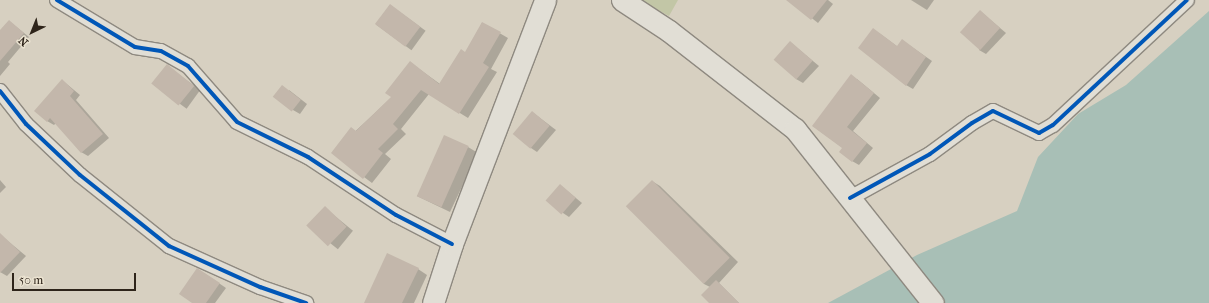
<!DOCTYPE html>
<html>
<head>
<meta charset="utf-8">
<style>
	body { margin:0 }
	#map { position:relative; width:1209px; height:303px; overflow:hidden; background:#d7d0c1; font-family:"IM FELL French Canon",serif }
	div>[style] { position:absolute }
	.green>* { inset:0; background:#c2c6a6 }
	.water>* { inset:0; background:#a8bfb6 }
	.shadow>* { inset:0; background:#0003; transform-origin:0 0 }
	.building>* { inset:0; background:#c3b7ab; transform-origin:0 0 }
	.roads { filter:drop-shadow(1px 0 #8e8980) drop-shadow(-1px 0 #8e8980) drop-shadow(0 1px #8e8980) drop-shadow(0 -1px #8e8980) }
	.street>* { height:14px; margin:-7px; padding:0 7px; transform-origin:7px; border-radius:7px; background:#e1ded5 }
	.secondary>* { height:21px; margin:-10.5px; padding:0 10.5px; transform-origin:10.5px; border-radius:10.5px; background:#e1ded5 }
	.cycleway>* { height:4px; margin:-2px; padding:0 2px; transform-origin:2px; border-radius:2px; background:#0057b8 }
	span { translate:-50% -50%; white-space:nowrap; text-align:center; line-height:1.15; -webkit-text-stroke:3px #ebe3d1; paint-order:stroke }
	.north { position:absolute; left:12px; top:12px; width:40px; height:40px; -webkit-text-stroke:3px #ebe3d1; paint-order:stroke; rotate:223deg; font-size:11px; font-weight:700; line-height:16px; text-align:center; color:#2e241a }
	.north::after { content:''; display:block; margin:auto; width:14px; height:18px; background:#2e241a; clip-path:polygon(50% 0,100% 100%,50% 72%,0 100%) }
	.scale { position:absolute; left:12px; top:273px; width:124px; height:18px; box-sizing:border-box; border:2px solid #2e241a; border-top:0; padding-left:5px; font-size:12px; line-height:14px; white-space:nowrap; color:#2e241a; -webkit-text-stroke:3px #ebe3d1; paint-order:stroke }
</style>
</head>
<body>
<div id="map">
	<div class="green">
		<div style="clip-path:polygon(639px 0,678px 0,669px 16px)"></div>
	</div>
	<div class="water">
		<div style="clip-path:polygon(1209px 11px,1209px 303px,828px 303px,917px 255px,1017px 211px,1038px 157px,1078px 114px,1126px 85px)"></div>
	</div>
	<div class="shadow">
		<div style="clip-path:polygon(789px 0,828px 0,833px 4px,818px 23px)"></div>
		<div style="clip-path:polygon(911px 0,934px 0,927px 10px)"></div>
		<div style="left:390px;top:5px;width:44px;height:24px;rotate:36deg"></div>
		<div style="clip-path:polygon(980px 11px,1006px 33px,986px 54px,979px 50px)"></div>
		<div style="clip-path:polygon(9px 21px,29px 37px,8px 62px,10px 64px,0 76px,0 31px)"></div>
		<div style="clip-path:polygon(482px 23px,508px 38px,491px 69px,497px 72px,468px 118px,429px 94px,401px 129px,406px 134px,385px 154px,391px 159px,372px 183px,332px 153px,392px 97px,411px 63px,440px 84px,466px 53px)"></div>
		<div style="clip-path:polygon(879px 33px,898px 47px,909px 45px,932px 61px,913px 89px,906px 85px)"></div>
		<div style="clip-path:polygon(790px 42px,819px 66px,803px 83px,796px 79px)"></div>
		<div style="left:167px;top:66px;width:41px;height:23px;rotate:36deg"></div>
		<div style="clip-path:polygon(857px 79px,880px 98px,853px 131px,873px 148px,859px 165px,852px 161px,843px 148px,813px 126px)"></div>
		<div style="clip-path:polygon(62px 80px,80px 95px,76px 100px,109px 138px,88px 156px,81px 152px,56px 123px,54px 125px,47px 121px)"></div>
		<div style="clip-path:polygon(289px 90px,307px 104px,300px 114px,293px 110px)"></div>
		<div style="clip-path:polygon(532px 112px,556px 130px,537px 152px,531px 148px)"></div>
		<div style="clip-path:polygon(468px 147px,478px 153px,450px 212px,417px 196px)"></div>
		<div style="clip-path:polygon(0 180px,6px 187px,0 193px)"></div>
		<div style="clip-path:polygon(652px 181px,660px 186px,738px 262px,719px 283px,739px 303px,710px 303px,710px 287px,704px 284px)"></div>
		<div style="clip-path:polygon(560px 185px,582px 203px,569px 217px,563px 213px)"></div>
		<div style="left:325px;top:208px;width:36px;height:24px;rotate:39deg"></div>
		<div style="clip-path:polygon(3px 237px,26px 256px,7px 276px,0 272px,0 240px)"></div>
		<div style="clip-path:polygon(418px 269px,427px 275px,414px 303px,365px 303px)"></div>
		<div style="clip-path:polygon(204px 273px,226px 288px,215px 303px,194px 303px)"></div>
	</div>
	<div class="building">
		<div style="clip-path:polygon(786px 0,827px 0,811px 20px)"></div>
		<div style="left:390px;top:4px;width:38px;height:25px;rotate:37deg"></div>
		<div style="left:980px;top:10px;width:27px;height:30px;rotate:42deg"></div>
		<div style="clip-path:polygon(9px 20px,24px 33px,0 61px,0 30px)"></div>
		<div style="clip-path:polygon(482px 22px,501px 32px,483px 63px,489px 67px,459px 114px,421px 90px,393px 124px,398px 129px,378px 149px,383px 153px,363px 179px,331px 153px,351px 127px,356px 131px,391px 97px,385px 93px,410px 61px,439px 84px,461px 49px,465px 52px)"></div>
		<div style="clip-path:polygon(873px 28px,897px 46px,902px 39px,926px 57px,906px 86px,858px 48px)"></div>
		<div style="left:790px;top:41px;width:30px;height:25px;rotate:41deg"></div>
		<div style="left:167px;top:64px;width:35px;height:25px;rotate:39deg"></div>
		<div style="clip-path:polygon(851px 74px,874px 93px,847px 127px,867px 143px,852px 162px,839px 152px,842px 148px,812px 126px)"></div>
		<div style="clip-path:polygon(62px 79px,74px 91px,70px 96px,103px 134px,81px 153px,50px 118px,47px 122px,34px 111px)"></div>
		<div style="left:282px;top:85px;width:24px;height:15px;rotate:38deg"></div>
		<div style="left:532px;top:111px;width:23px;height:30px;rotate:40deg"></div>
		<div style="left:444px;top:135px;width:27px;height:67px;rotate:24deg"></div>
		<div style="left:652px;top:180px;width:110px;height:37px;rotate:45deg"></div>
		<div style="left:560px;top:184px;width:21px;height:22px;rotate:41deg"></div>
		<div style="left:325px;top:206px;width:30px;height:27px;rotate:44deg"></div>
		<div style="clip-path:polygon(0 233px,20px 252px,0 273px)"></div>
		<div style="clip-path:polygon(387px 253px,419px 268px,402px 303px,364px 303px)"></div>
		<div style="clip-path:polygon(197px 268px,220px 283px,206px 303px,192px 303px,179px 294px)"></div>
		<div style="clip-path:polygon(716px 280px,739px 303px,709px 303px,701px 295px)"></div>
	</div>
	<div class="roads">
		<div class="street">
			<div style="left:57px;top:0;width:91px;rotate:31.1deg"></div>
			<div style="left:135px;top:47px;width:26px;rotate:9deg"></div>
			<div style="left:161px;top:51px;width:31px;rotate:29deg"></div>
			<div style="left:188px;top:66px;width:74px;rotate:48.8deg"></div>
			<div style="left:237px;top:122px;width:79px;rotate:26.2deg"></div>
			<div style="left:308px;top:157px;width:105px;rotate:33.4deg"></div>
			<div style="left:396px;top:215px;width:63px;rotate:27.4deg"></div>
			<div style="left:0;top:91px;width:42px;rotate:51.8deg"></div>
			<div style="left:26px;top:124px;width:74px;rotate:43.4deg"></div>
			<div style="left:80px;top:175px;width:114px;rotate:38.6deg"></div>
			<div style="left:169px;top:246px;width:100px;rotate:24.3deg"></div>
			<div style="left:260px;top:287px;width:49px;rotate:19.2deg"></div>
			<div style="left:850px;top:198px;width:91px;rotate:-28.8deg"></div>
			<div style="left:930px;top:154px;width:52px;rotate:-36.4deg"></div>
			<div style="left:972px;top:123px;width:24px;rotate:-30deg"></div>
			<div style="left:993px;top:111px;width:51px;rotate:25.6deg"></div>
			<div style="left:1039px;top:133px;width:16px;rotate:-30deg"></div>
			<div style="left:1053px;top:125px;width:183px;rotate:-43deg"></div>
		</div>
		<div class="secondary">
			<div style="left:622px;top:0;width:56px;rotate:33.4deg"></div>
			<div style="left:669px;top:31px;width:160px;rotate:37.9deg"></div>
			<div style="left:795px;top:129px;width:222px;rotate:51.6deg"></div>
			<div style="left:433px;top:303px;width:62px;rotate:-72.1deg"></div>
			<div style="left:452px;top:244px;width:261px;rotate:-69.1deg"></div>
		</div>
	</div>
	<div class="cycleway">
		<div style="left:57px;top:0;width:91px;rotate:31.1deg"></div>
		<div style="left:135px;top:47px;width:26px;rotate:9deg"></div>
		<div style="left:161px;top:51px;width:31px;rotate:29deg"></div>
		<div style="left:188px;top:66px;width:74px;rotate:48.8deg"></div>
		<div style="left:237px;top:122px;width:79px;rotate:26.2deg"></div>
		<div style="left:308px;top:157px;width:105px;rotate:33.4deg"></div>
		<div style="left:396px;top:215px;width:63px;rotate:27.4deg"></div>
		<div style="left:0;top:91px;width:42px;rotate:51.8deg"></div>
		<div style="left:26px;top:124px;width:74px;rotate:43.4deg"></div>
		<div style="left:80px;top:175px;width:114px;rotate:38.6deg"></div>
		<div style="left:169px;top:246px;width:100px;rotate:24.3deg"></div>
		<div style="left:260px;top:287px;width:49px;rotate:19.2deg"></div>
		<div style="left:850px;top:198px;width:91px;rotate:-28.8deg"></div>
		<div style="left:930px;top:154px;width:52px;rotate:-36.4deg"></div>
		<div style="left:972px;top:123px;width:24px;rotate:-30deg"></div>
		<div style="left:993px;top:111px;width:51px;rotate:25.6deg"></div>
		<div style="left:1039px;top:133px;width:16px;rotate:-30deg"></div>
		<div style="left:1053px;top:125px;width:183px;rotate:-43deg"></div>
	</div>
	<div class="north">N</div>
	<div class="scale">50 m</div>
</div>
</body>
</html>
